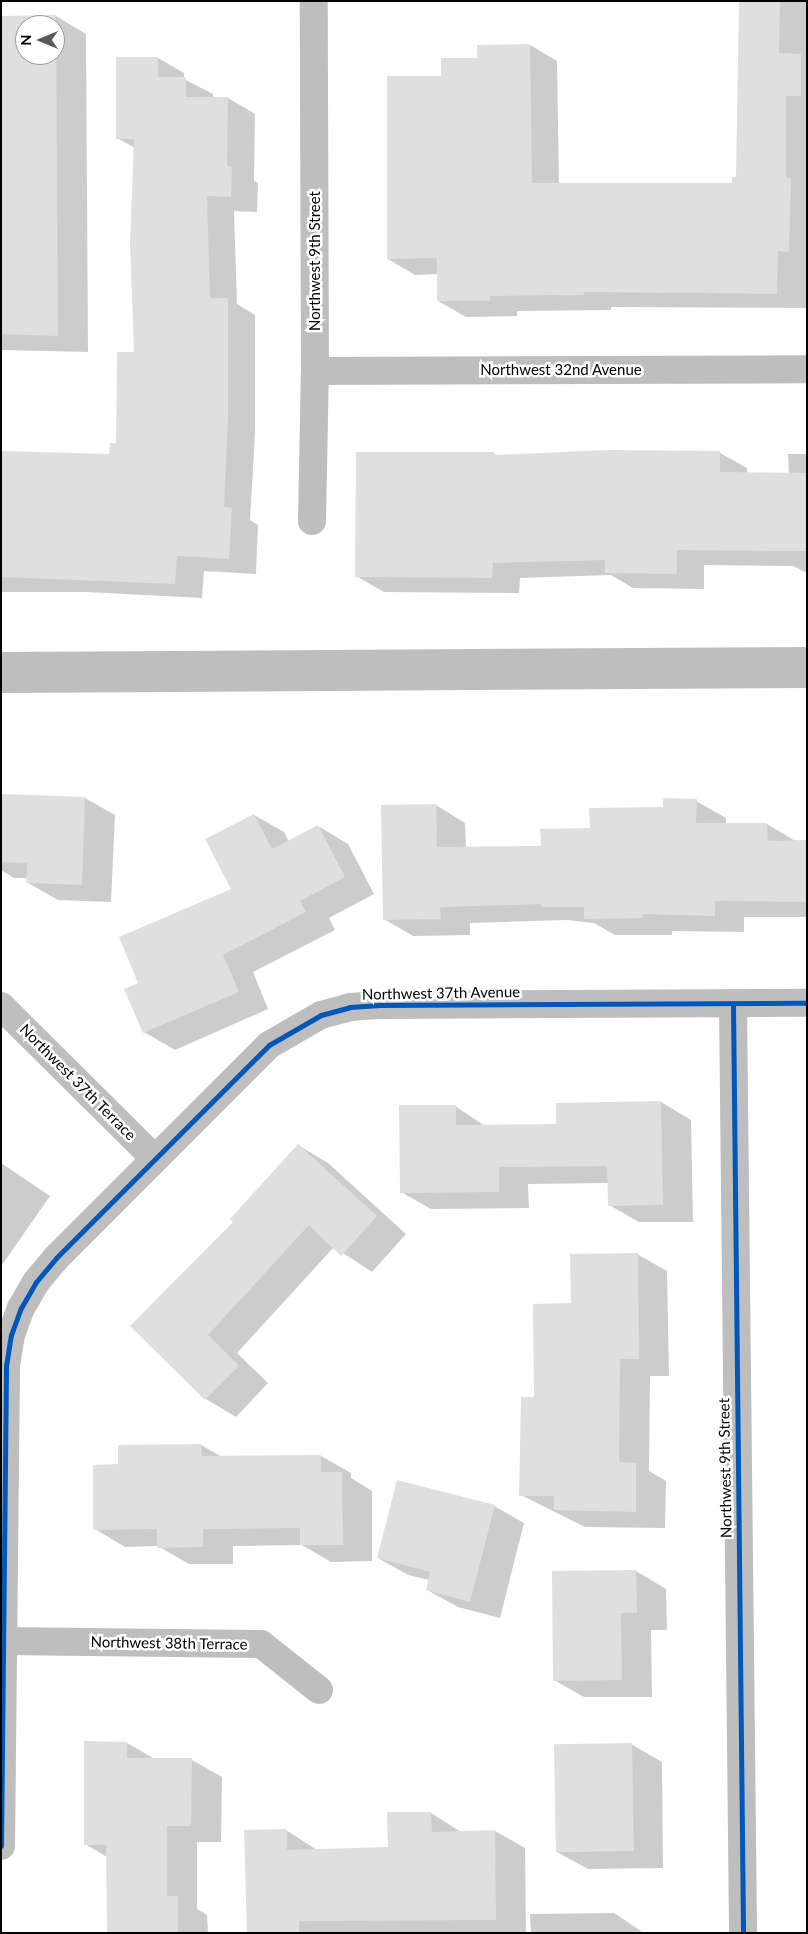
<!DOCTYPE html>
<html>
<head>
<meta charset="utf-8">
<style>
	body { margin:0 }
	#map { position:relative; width:808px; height:1934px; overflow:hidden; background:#fff; font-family:Lato,sans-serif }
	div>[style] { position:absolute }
	.shadow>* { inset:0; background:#0003 }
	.canal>* { height:41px; margin:-20.5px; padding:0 20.5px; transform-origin:20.5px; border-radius:20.5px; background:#bebebe }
	.building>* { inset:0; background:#dfdfdf; transform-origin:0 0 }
	.minor>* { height:28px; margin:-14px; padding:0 14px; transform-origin:14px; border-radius:14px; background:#bebebe }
	.cycleway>* { height:5px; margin:-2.5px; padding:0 2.5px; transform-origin:2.5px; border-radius:2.5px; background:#0057b8 }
	span { translate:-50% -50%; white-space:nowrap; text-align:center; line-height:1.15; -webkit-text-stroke:5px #fff; paint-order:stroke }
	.street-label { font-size:15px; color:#000 }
	.frame { position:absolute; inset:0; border:2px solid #000; pointer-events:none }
	.north { position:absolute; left:15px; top:15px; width:50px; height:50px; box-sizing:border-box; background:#fff; border:1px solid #999; border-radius:50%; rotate:270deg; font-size:14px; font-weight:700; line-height:20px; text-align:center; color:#000 }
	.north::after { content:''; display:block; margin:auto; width:18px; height:22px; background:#595959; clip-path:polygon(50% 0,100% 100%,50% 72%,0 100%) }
</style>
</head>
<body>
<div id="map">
	<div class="shadow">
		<div style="clip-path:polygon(740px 1px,807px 1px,807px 308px,611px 307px,611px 310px,517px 311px,517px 316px,466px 317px,438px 301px,438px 274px,415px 275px,388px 259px,442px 77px,479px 60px,530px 45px,557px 61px,559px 184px,733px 184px,737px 179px)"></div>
		<div style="clip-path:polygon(evenodd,56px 16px,86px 34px,88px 352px,1px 350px,1px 17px,56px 16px,25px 25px,55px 25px,55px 55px,25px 55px,25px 25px)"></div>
		<div style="clip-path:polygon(158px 58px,184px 73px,184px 79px,213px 94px,213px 98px,228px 98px,255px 114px,254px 181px,258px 183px,257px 212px,234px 211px,237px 304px,255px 315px,255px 434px,250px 520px,258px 525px,256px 574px,204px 571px,202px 598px,87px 592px,1px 592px,1px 453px,111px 455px,117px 444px,135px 353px,135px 148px,117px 138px)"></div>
		<div style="clip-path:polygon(607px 451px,720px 453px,747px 468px,747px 473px,789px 474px,788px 454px,807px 454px,807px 573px,793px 566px,704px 565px,704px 589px,633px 588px,611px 575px,520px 578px,519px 593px,384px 592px,356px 576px,493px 453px,498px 456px)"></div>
		<div style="clip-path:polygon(1px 795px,85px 798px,115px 815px,111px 902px,58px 900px,28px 883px,28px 878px,14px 878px,1px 870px)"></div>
		<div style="clip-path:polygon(696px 801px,726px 818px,726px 824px,767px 824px,797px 842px,807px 842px,807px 917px,744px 917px,744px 932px,672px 931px,672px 935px,615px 935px,594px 923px,567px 920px,470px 923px,470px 935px,413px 936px,384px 919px,436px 805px,465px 823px,466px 848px,542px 847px)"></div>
		<div style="clip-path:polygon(254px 815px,284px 832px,289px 842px,318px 826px,348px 844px,374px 894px,329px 918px,335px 930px,253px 972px,268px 1009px,175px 1050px,144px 1032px,140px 984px,233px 889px)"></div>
		<div style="clip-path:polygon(661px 1102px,691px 1120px,693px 1222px,639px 1222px,609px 1205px,609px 1183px,528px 1184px,529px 1208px,431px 1209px,401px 1192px,455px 1106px,485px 1126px,558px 1125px)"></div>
		<div style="clip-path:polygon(298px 1145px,328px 1163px,406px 1234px,372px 1272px,334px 1247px,237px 1353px,268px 1383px,236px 1417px,206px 1399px,132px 1326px,235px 1222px)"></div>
		<div style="clip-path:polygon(1px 1163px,50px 1196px,2px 1265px,1px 1264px)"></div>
		<div style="clip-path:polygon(637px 1254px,667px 1271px,669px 1376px,650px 1376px,649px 1471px,666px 1481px,665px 1528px,585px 1527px,521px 1495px,535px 1398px,572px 1305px)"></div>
		<div style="clip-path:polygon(201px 1445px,222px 1457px,321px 1456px,351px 1473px,351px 1478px,372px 1491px,372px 1561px,331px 1562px,302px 1545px,233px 1546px,233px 1564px,189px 1564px,158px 1546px,125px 1547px,95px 1529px,119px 1466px)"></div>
		<div style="clip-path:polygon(494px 1506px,524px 1523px,500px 1618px,458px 1607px,427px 1590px,429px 1580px,408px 1575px,378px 1558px)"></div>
		<div style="clip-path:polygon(636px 1571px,666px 1589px,667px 1630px,651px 1630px,652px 1697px,584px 1697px,554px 1680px)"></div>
		<div style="clip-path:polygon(127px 1743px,155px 1759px,192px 1760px,222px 1777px,221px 1842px,197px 1842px,197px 1909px,207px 1915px,208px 1933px,109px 1933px,107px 1857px,85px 1844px)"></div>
		<div style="clip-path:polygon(631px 1744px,662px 1762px,663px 1868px,588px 1869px,557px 1852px)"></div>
		<div style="clip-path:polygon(431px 1813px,461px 1832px,495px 1831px,525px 1848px,526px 1933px,248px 1933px,286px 1830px,317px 1850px,389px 1848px)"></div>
		<div style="clip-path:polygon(614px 1913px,644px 1933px,531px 1933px,530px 1914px)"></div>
	</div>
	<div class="canal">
		<div style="left:1px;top:672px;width:806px;rotate:-0.36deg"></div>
	</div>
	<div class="building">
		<div style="clip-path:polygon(739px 1px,780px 1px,779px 53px,801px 54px,801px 96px,786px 96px,786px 178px,791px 178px,789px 252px,778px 251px,777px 294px,584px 292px,584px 295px,490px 296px,490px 301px,437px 301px,437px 258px,387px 259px,387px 76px,441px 76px,441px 58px,477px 58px,477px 45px,530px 44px,532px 183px,732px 183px,732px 177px,736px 177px)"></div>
		<div style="clip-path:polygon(evenodd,56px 15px,58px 336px,1px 334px,1px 16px,56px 15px,25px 25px,55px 25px,55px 55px,25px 55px,25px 25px)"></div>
		<div style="clip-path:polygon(116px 57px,158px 57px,158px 77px,186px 77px,186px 97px,228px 97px,227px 166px,232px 167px,231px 197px,207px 196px,210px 298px,228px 298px,228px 418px,224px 507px,232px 508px,229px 559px,177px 556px,175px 584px,1px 577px,1px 451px,109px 454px,110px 443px,116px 443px,117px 352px,134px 352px,130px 243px,134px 139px,116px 139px)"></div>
		<div style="clip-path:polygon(607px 450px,720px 451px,720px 472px,807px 473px,807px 551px,677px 550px,677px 574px,605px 573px,605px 560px,493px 563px,492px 578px,355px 577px,356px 452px,494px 452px,494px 455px)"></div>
		<div style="clip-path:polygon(1px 794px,85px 797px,82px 885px,26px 883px,27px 863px,1px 862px)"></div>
		<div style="clip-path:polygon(663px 798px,697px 799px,696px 823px,767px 823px,768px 841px,807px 840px,807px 902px,715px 901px,715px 916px,643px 914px,643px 918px,584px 919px,584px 907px,542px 907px,542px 904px,440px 907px,441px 919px,383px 920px,381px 805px,436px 804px,437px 847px,541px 846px,540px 829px,590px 828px,589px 808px,663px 807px)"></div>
		<div style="clip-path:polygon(254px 814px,272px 849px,318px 825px,345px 877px,300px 901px,306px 912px,223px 955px,239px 992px,143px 1033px,124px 989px,138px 983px,119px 937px,231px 889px,205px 839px)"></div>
		<div style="clip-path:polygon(661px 1101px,663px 1205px,608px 1206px,607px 1166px,499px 1167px,499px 1192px,400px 1193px,399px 1105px,456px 1105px,456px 1125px,556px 1124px,556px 1103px)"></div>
		<div style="clip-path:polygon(298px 1144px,377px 1216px,341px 1256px,309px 1225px,208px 1335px,239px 1366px,205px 1400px,130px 1326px,233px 1222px,230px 1219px)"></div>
		<div style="clip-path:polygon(638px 1253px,639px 1359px,620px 1359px,619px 1462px,636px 1463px,636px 1512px,554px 1510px,554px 1496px,519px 1496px,521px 1397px,534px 1397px,533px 1304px,571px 1303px,570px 1254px)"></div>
		<div style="clip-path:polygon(201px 1444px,202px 1456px,321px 1455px,321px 1472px,342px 1472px,343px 1545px,300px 1545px,300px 1528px,203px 1529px,203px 1547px,157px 1548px,157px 1529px,93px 1530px,93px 1465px,118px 1464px,118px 1445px)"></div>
		<div style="clip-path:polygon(397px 1480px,495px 1505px,470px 1602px,426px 1590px,430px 1572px,377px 1558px)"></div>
		<div style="clip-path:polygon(636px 1570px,637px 1613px,621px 1613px,622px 1680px,553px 1681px,552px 1571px)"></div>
		<div style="clip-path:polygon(84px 1741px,127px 1742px,127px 1758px,192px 1758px,191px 1826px,167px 1826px,167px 1896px,178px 1896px,178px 1933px,107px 1933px,106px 1845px,84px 1845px)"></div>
		<div style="left:632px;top:1743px;width:108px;height:78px;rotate:89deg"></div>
		<div style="clip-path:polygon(387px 1812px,431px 1812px,432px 1832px,495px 1830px,496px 1920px,299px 1921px,299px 1933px,247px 1933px,244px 1830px,287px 1829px,287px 1850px,388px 1847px)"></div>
	</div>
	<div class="minor">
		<div style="left:315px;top:371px;width:492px;rotate:-0.2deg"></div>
		<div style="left:312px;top:521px;width:150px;rotate:-88.9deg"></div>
		<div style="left:315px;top:371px;width:370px;rotate:-90.2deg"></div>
		<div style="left:733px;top:1004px;width:929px;rotate:89.38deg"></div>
		<div style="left:1px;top:1006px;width:217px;rotate:44.8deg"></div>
		<div style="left:3px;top:1641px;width:258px;rotate:0.7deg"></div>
		<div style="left:261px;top:1644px;width:74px;rotate:38.4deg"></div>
		<div style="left:1px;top:1846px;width:480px;rotate:-89.4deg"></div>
		<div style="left:6px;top:1366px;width:31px;rotate:-81deg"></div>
		<div style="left:11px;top:1335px;width:29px;rotate:-70deg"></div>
		<div style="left:21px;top:1308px;width:30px;rotate:-60deg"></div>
		<div style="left:36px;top:1282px;width:31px;rotate:-50deg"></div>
		<div style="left:56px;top:1258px;width:301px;rotate:-45deg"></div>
		<div style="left:269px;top:1045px;width:60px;rotate:-30deg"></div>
		<div style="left:321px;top:1015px;width:30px;rotate:-15deg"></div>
		<div style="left:350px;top:1007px;width:30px;rotate:-4deg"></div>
		<div style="left:380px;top:1005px;width:427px;rotate:-0.3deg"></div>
	</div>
	<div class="cycleway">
		<div style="left:733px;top:1004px;width:929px;rotate:89.38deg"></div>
		<div style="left:1px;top:1846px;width:480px;rotate:-89.4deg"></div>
		<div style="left:6px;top:1366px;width:31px;rotate:-81deg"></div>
		<div style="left:11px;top:1335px;width:29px;rotate:-70deg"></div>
		<div style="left:21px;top:1308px;width:30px;rotate:-60deg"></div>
		<div style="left:36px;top:1282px;width:31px;rotate:-50deg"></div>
		<div style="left:56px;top:1258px;width:301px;rotate:-45deg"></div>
		<div style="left:269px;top:1045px;width:60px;rotate:-30deg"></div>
		<div style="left:321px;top:1015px;width:30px;rotate:-15deg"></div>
		<div style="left:350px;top:1007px;width:30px;rotate:-4deg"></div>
		<div style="left:380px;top:1005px;width:427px;rotate:-0.3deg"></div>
	</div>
	<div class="street-label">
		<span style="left:315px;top:261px;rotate:-90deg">Northwest 9th Street</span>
		<span style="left:561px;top:370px">Northwest 32nd Avenue</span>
		<span style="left:441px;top:993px;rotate:-1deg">Northwest 37th Avenue</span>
		<span style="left:78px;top:1082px;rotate:45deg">Northwest 37th Terrace</span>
		<span style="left:725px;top:1468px;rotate:-91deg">Northwest 9th Street</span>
		<span style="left:169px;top:1643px;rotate:1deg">Northwest 38th Terrace</span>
	</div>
	<div class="frame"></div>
	<div class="north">N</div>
</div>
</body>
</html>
